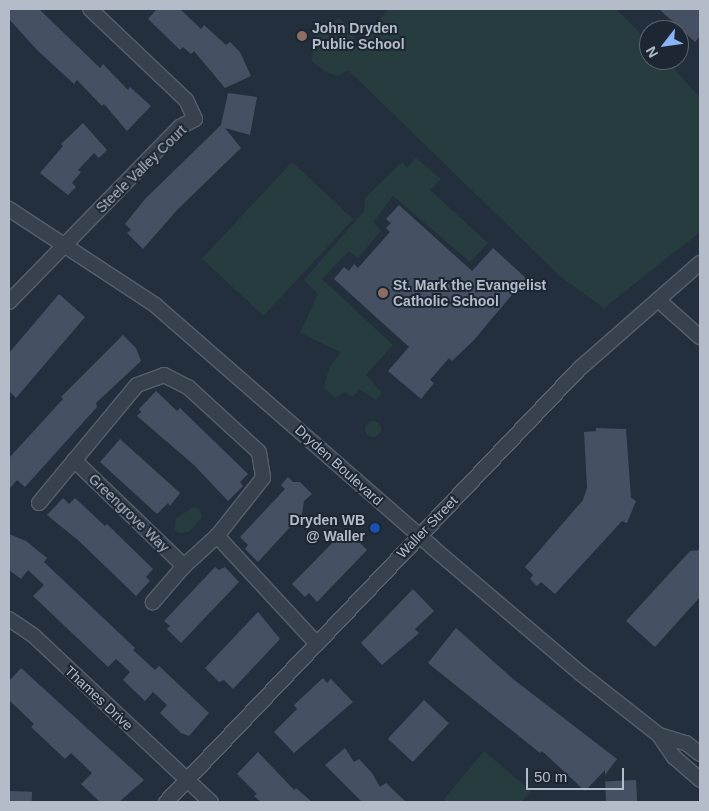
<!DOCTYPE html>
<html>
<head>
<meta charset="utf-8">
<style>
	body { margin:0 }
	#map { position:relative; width:709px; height:811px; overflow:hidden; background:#242f3e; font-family:Arial,sans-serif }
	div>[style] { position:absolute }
	.green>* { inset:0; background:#263c3f; transform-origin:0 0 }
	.round { border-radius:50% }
	.building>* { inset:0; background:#455162; transform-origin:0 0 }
	.roads { filter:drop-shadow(1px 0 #565f6c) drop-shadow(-1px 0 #565f6c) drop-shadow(0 1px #565f6c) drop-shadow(0 -1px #565f6c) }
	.minor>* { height:14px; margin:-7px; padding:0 7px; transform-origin:7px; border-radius:7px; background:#38414e }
	.dots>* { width:14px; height:14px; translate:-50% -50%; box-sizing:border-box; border:2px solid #1d2633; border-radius:50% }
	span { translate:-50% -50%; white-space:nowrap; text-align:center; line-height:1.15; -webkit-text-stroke:4px #1d2633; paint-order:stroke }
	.poi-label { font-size:14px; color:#b4bcc9; font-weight:700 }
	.left { translate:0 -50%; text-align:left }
	.right { translate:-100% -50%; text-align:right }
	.street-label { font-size:14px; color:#b4bcc9 }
	.frame { position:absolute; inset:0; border:10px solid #b4bcc9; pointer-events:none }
	.north { position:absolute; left:639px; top:20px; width:50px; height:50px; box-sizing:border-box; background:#1d2633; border:1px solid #59626f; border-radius:50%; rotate:240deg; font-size:14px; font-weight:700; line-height:20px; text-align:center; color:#b4bcc9 }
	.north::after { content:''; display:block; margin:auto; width:18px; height:22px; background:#8ab4f8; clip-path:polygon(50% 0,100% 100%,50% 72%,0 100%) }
	.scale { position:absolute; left:526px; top:768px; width:98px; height:22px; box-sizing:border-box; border:2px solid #b4bcc9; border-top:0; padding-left:6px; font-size:15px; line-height:18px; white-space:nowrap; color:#b4bcc9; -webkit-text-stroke:4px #1d2633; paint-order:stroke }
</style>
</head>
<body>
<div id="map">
	<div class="green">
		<div style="clip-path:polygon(389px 9px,616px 9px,649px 42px,649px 60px,666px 60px,700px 98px,700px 232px,604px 308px,561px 277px,348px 70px,338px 76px,324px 71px,312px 61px,314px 39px,338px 18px,356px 31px,350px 53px)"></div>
		<div style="clip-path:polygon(416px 158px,441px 179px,430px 190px,488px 243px,470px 262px,393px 196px,373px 222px,381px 231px,358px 258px,349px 251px,322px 279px,393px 345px,366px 375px,382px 393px,376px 400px,359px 389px,353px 397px,345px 392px,335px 398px,324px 388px,329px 368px,341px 352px,300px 333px,318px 294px,304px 280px,364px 211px,365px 198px,402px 162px,407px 167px)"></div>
		<div style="left:292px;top:162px;width:84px;height:132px;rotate:43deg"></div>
		<div class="round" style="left:365px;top:421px;width:16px;height:16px"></div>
		<div style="clip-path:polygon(194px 507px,199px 509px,202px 517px,189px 532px,179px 533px,175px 530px,176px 518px)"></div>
		<div style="clip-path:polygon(484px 751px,531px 791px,521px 802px,447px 802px,444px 799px)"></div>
	</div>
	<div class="building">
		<div style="clip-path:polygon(9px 9px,39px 9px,100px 68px,103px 64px,128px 90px,130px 87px,151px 106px,127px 131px,104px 104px,102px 106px,77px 80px,74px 84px,37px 50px,9px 19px)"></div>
		<div style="clip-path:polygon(157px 9px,180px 9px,201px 29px,204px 25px,226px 45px,230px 42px,240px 52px,251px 76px,225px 88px,194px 51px,191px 54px,183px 47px,180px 50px,148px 19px)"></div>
		<div style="clip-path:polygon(659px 9px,700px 9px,700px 36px,695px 42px)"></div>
		<div style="clip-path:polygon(228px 93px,257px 97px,250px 135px,225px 128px,241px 148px,178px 209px,143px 249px,127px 233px,131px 230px,125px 224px,145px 199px,221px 125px)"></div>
		<div style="clip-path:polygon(83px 123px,107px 150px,99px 158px,94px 153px,78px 170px,81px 172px,72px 183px,76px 187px,68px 195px,40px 173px,63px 146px,61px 144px)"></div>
		<div style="clip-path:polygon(399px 205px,472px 271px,493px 248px,526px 278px,474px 340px,452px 361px,449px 358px,430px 380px,434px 383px,421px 399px,388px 371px,409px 347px,334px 279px,344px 267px,349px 271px,354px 264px,358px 268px,390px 232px,386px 228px,391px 223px,386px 219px)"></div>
		<div style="clip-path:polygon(59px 294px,85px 317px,16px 398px,9px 391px,9px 353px)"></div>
		<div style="clip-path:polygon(123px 335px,136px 348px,141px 361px,96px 403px,97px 407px,25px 487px,17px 480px,9px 489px,9px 458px,63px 399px,61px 397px)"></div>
		<div style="clip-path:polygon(156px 391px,177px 411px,180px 408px,248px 474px,240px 482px,243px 486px,228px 501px,194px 465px,137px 416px,141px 412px,139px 409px)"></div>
		<div style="clip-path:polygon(596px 428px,626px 429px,631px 498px,636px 501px,627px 523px,622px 521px,555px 594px,541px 582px,537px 586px,530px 579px,533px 575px,525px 567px,583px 500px,587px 488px,584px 432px,596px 431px)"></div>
		<div style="clip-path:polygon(120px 439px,180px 493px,170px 506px,168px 503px,157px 514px,100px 462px)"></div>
		<div style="clip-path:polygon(288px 477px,293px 482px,300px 482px,312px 494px,304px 501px,302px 514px,258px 562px,245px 549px,248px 545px,240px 537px,285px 489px,281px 485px)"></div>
		<div style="clip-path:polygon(63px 498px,69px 504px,75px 498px,105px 526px,107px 524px,153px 569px,146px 577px,150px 581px,136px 596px,79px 541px,47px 515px)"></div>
		<div style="clip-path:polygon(346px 529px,367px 550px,317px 602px,309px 593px,305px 597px,292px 584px)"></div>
		<div style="clip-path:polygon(9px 534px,26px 541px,47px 558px,44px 562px,135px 648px,133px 650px,155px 670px,159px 666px,209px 713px,189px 736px,181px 733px,160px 713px,167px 705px,153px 692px,145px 701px,123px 680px,130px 672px,116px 659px,108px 667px,33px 596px,44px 585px,28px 570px,21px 579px,9px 570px)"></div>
		<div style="clip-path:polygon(700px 550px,700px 597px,655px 647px,626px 621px,690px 551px)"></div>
		<div style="clip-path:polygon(215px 567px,219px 570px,225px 567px,239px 582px,181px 643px,167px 629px,170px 626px,164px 621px)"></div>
		<div style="clip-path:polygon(413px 589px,434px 611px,415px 629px,419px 633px,382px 665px,361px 643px)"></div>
		<div style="clip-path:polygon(258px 612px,280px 639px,233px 689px,224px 680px,219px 682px,205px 668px)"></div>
		<div style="clip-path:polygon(456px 628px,513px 679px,617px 759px,605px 775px,605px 770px,585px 791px,542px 751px,540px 753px,428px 663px)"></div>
		<div style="clip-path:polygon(21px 668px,144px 780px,119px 802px,100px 802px,81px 784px,92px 773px,71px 753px,65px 759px,46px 741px,31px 727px,34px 724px,9px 700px,9px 681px)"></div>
		<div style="clip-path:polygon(323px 678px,327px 683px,331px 679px,353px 702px,294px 753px,274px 732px,297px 709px,294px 705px)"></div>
		<div style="left:424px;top:700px;width:34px;height:53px;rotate:43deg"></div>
		<div style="clip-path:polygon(345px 748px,354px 762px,359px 759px,372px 773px,380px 787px,386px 783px,406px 802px,362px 802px,325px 765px)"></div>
		<div style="clip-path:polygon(258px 752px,294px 790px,296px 788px,312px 802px,261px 802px,254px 796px,257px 794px,237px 774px)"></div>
		<div style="left:636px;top:780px;width:22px;height:31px;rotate:87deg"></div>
		<div style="left:9px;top:791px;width:23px;height:11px;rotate:2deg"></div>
	</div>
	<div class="roads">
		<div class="minor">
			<div style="left:9px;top:209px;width:175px;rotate:33.3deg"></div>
			<div style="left:155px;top:305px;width:368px;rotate:41.1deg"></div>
			<div style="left:432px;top:547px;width:194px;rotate:40.4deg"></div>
			<div style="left:580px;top:673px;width:100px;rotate:38.1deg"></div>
			<div style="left:659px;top:735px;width:27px;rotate:56deg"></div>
			<div style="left:674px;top:757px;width:35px;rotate:41deg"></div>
			<div style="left:658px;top:300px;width:56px;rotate:41.4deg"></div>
			<div style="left:9px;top:302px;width:245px;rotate:-45.7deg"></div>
			<div style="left:180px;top:127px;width:17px;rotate:-28deg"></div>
			<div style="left:195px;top:119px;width:21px;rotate:-115deg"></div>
			<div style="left:186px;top:100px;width:132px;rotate:-136.5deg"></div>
			<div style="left:74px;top:460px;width:153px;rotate:43.9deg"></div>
			<div style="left:39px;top:503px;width:153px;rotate:-50.3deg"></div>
			<div style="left:137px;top:385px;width:29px;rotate:-20deg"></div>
			<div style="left:164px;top:375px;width:27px;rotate:27deg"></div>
			<div style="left:188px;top:387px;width:96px;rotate:42.5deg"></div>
			<div style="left:259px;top:452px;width:26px;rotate:81deg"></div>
			<div style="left:263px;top:478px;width:74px;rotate:128.4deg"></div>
			<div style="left:217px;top:536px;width:45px;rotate:137.7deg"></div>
			<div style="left:184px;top:566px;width:48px;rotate:130.7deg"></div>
			<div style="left:217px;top:536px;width:147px;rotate:47.2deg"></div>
			<div style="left:9px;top:619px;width:30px;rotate:34deg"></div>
			<div style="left:34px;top:636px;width:243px;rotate:43.2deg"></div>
			<div style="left:659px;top:735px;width:28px;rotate:17deg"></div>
			<div style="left:686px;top:743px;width:18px;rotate:38deg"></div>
			<div style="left:166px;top:802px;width:598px;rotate:-46.35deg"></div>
			<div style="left:579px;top:369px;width:161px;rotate:-41.2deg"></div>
		</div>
	</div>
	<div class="dots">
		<div style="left:302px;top:36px;background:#8d6e63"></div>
		<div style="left:383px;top:293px;background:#8d6e63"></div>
		<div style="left:375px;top:528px;background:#1a4fb4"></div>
	</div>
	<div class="poi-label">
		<span class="left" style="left:312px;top:36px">John Dryden<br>Public School</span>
		<span class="left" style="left:393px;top:293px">St. Mark the Evangelist<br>Catholic School</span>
		<span class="right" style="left:365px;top:528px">Dryden WB<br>@ Waller</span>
	</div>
	<div class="street-label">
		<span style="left:141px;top:169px;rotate:-44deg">Steele Valley Court</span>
		<span style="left:339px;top:465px;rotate:42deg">Dryden Boulevard</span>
		<span style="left:129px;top:513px;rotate:44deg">Greengrove Way</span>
		<span style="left:427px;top:527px;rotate:-46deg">Waller Street</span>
		<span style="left:99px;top:698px;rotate:43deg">Thames Drive</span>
	</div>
	<div class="frame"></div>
	<div class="north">N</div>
	<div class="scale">50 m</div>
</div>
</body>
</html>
